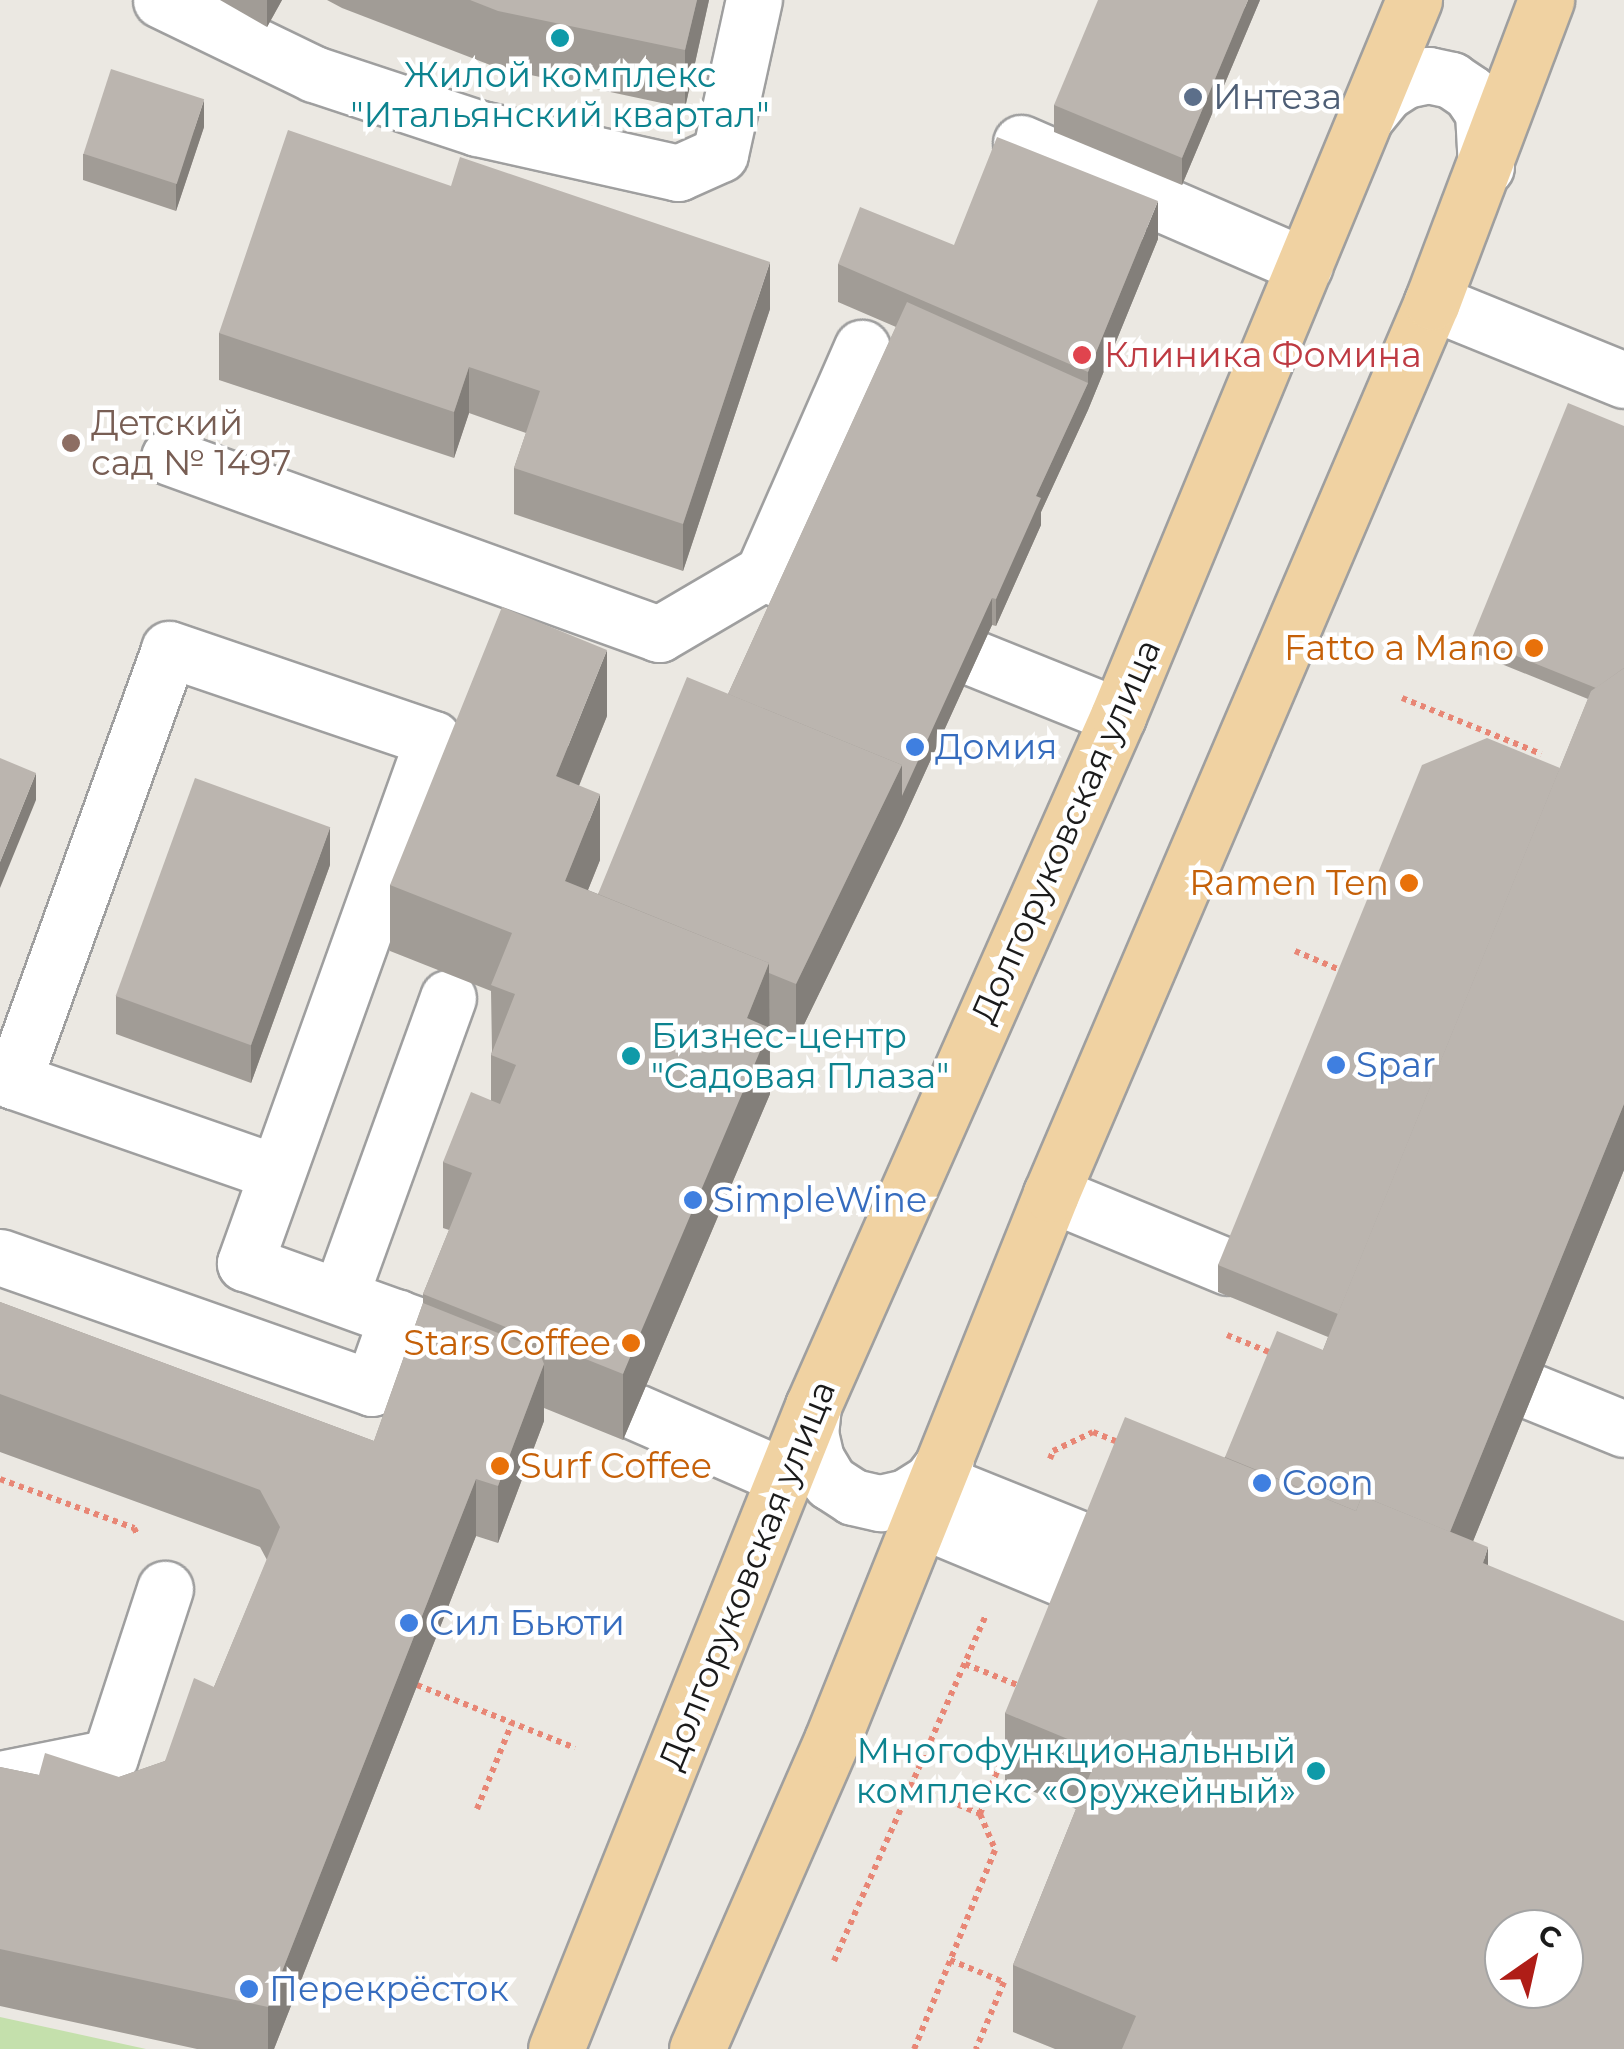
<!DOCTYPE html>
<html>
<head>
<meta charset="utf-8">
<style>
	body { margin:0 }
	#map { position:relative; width:1624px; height:2049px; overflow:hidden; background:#ebe8e2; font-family:Montserrat,sans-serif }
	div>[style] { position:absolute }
	.grass>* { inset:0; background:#c4e0ac }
	.path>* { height:6px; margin-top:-3px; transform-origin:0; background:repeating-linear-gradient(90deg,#e88675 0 5px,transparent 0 10px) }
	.roads { filter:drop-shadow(2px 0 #9f9f9f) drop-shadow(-2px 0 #9f9f9f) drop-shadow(0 2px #9f9f9f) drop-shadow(0 -2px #9f9f9f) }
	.minor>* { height:55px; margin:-27.5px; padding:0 27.5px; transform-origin:27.5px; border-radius:27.5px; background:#fff }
	.major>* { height:55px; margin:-27.5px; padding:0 27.5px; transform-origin:27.5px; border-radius:27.5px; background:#f0d2a2 }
	.wall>* { inset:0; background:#a19c96 }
	.shaded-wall>* { inset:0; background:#837f7a }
	.building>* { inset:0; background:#bbb5af; transform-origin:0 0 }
	.dots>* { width:28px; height:28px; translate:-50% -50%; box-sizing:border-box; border:5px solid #fff; border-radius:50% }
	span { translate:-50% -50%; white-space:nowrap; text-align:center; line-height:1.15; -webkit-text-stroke:9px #fff; paint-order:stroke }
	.culture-label { font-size:35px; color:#0d838f }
	.left { translate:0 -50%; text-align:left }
	.right { translate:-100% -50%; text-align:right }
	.service-label { font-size:35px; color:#4e5e75 }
	.health-label { font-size:35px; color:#be3a42 }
	.education-label { font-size:35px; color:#785e54 }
	.food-label { font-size:35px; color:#c56008 }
	.shop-label { font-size:35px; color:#366cbe }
	.street-label { font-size:35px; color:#1b1b1b }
	.north { position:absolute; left:1484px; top:1909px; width:100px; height:100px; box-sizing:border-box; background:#fff; border:2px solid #a4a4a4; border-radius:50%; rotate:34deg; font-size:28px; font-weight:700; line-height:40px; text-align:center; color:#1b1b1b }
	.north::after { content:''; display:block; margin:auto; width:35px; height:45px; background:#af1d17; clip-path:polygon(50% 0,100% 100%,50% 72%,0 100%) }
</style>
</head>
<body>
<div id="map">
	<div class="grass">
		<div style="clip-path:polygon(0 2017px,146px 2049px,0 2049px)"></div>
	</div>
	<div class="path">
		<div style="left:1402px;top:698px;width:150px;rotate:21.9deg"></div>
		<div style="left:1295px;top:951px;width:54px;rotate:22.8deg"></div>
		<div style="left:1227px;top:1335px;width:53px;rotate:22.2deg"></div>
		<div style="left:1050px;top:1459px;width:9px;rotate:-69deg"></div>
		<div style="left:1053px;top:1451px;width:44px;rotate:-25.4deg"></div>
		<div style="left:1093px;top:1432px;width:29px;rotate:22deg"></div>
		<div style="left:0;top:1479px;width:143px;rotate:20.1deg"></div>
		<div style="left:134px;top:1528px;width:7px;rotate:63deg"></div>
		<div style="left:965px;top:1664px;width:59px;rotate:21.8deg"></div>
		<div style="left:417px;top:1685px;width:170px;rotate:21.7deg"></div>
		<div style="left:912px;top:1785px;width:74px;rotate:23.1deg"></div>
		<div style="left:980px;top:1814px;width:39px;rotate:67deg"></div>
		<div style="left:995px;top:1850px;width:215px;rotate:112.1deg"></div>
		<div style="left:477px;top:1809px;width:93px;rotate:-67.9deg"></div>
		<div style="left:980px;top:1814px;width:72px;rotate:-68.1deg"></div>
		<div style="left:950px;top:1960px;width:58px;rotate:22.2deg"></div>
		<div style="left:1004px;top:1982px;width:73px;rotate:112.7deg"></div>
		<div style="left:834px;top:1961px;width:379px;rotate:-66.3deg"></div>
	</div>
	<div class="roads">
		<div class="minor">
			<div style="left:161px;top:0;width:170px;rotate:25.8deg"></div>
			<div style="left:314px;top:74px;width:172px;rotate:18.3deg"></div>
			<div style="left:477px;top:128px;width:206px;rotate:12.6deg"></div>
			<div style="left:678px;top:173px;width:46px;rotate:-24.3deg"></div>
			<div style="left:720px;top:154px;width:158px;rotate:-77.6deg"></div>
			<div style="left:1365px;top:118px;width:32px;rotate:-51deg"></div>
			<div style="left:1385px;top:93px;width:24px;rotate:-33deg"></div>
			<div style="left:1405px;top:80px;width:24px;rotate:-12deg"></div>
			<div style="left:1428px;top:75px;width:24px;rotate:12deg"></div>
			<div style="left:1451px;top:80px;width:23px;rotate:34deg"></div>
			<div style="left:1470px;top:93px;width:23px;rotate:56deg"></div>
			<div style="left:1483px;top:112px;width:55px;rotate:86.9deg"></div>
			<div style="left:1021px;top:143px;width:309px;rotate:23.4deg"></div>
			<div style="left:1432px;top:302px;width:207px;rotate:22.1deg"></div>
			<div style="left:169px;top:457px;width:521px;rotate:19.86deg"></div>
			<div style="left:659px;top:634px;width:121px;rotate:-30.4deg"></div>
			<div style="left:763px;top:573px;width:31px;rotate:21deg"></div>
			<div style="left:763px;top:573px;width:246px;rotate:-66.3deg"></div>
			<div style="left:976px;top:659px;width:153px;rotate:21.9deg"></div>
			<div style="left:275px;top:1172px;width:277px;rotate:-160.8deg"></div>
			<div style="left:13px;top:1081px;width:459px;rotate:-70.1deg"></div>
			<div style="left:169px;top:649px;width:279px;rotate:18.8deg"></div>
			<div style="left:433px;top:739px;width:557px;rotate:109.74deg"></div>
			<div style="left:245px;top:1263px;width:201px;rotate:19.8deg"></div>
			<div style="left:1051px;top:1194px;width:191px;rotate:22.4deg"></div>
			<div style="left:0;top:1257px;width:394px;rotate:19.4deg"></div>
			<div style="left:372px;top:1388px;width:75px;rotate:-70.6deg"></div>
			<div style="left:340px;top:1296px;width:317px;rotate:-70.1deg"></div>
			<div style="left:1533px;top:1392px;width:98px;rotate:22.1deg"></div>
			<div style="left:813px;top:1406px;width:27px;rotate:96deg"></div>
			<div style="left:810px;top:1433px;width:27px;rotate:77deg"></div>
			<div style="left:816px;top:1459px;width:27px;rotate:59deg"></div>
			<div style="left:830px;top:1482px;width:27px;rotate:33deg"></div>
			<div style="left:853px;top:1497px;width:28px;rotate:13deg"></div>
			<div style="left:880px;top:1503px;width:27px;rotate:-13deg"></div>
			<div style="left:906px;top:1497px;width:28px;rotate:-32deg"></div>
			<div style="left:930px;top:1482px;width:26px;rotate:-53deg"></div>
			<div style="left:636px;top:1412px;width:163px;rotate:23.6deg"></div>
			<div style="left:938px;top:1482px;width:175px;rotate:21.9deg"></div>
			<div style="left:922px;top:1520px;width:175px;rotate:22.5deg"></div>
			<div style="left:0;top:1779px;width:112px;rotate:-11.3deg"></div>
			<div style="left:110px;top:1757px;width:177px;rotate:-71.9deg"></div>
		</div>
		<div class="major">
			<div style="left:556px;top:2049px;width:692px;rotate:-68.21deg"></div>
			<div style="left:813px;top:1406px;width:754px;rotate:-66.15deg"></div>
			<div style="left:1118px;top:716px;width:775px;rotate:-67.54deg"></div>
			<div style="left:697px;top:2049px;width:337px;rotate:-66.4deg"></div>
			<div style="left:832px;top:1740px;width:588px;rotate:-68.14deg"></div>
			<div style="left:1051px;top:1194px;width:970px;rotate:-66.87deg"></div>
			<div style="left:1432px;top:302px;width:323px;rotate:-69.3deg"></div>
		</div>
	</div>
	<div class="wall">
		<div style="clip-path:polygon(220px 0,282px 0,267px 27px)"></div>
		<div style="clip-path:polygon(327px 0,709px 0,685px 108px,498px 68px,342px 8px)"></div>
		<div style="clip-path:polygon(1260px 0,1182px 185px,1054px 132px,1054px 105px)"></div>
		<div style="clip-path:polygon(204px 127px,176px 211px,83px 180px,83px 154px)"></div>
		<div style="clip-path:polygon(1158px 239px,1088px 410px,1041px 512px,1041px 525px,996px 626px,992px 625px,902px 823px,796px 1041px,770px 1031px,770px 1094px,623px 1440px,544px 1408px,544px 1421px,498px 1543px,476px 1536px,274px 2049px,197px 2049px,0 2006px,0 1767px,39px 1775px,119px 1777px,165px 1761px,214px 1687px,267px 1560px,260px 1547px,0 1452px,0 1302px,374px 1441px,423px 1303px,423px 1294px,449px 1230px,443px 1228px,443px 1162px,491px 1100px,491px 1055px,492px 1051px,491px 991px,390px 951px,390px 885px,607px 716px,579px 786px,600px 860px,588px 890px,598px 894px,728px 694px,896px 327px,838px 302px,838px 264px,954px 245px)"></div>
		<div style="clip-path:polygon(770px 309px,683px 571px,514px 514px,514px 468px,526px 433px,469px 413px,454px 458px,219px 380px,219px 333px)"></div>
		<div style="clip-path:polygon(1624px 426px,1624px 1170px,1473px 1541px,1488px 1565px,1624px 2049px,1055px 2049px,1013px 2032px,1013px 1965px,1076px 1809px,1005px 1780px,1005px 1713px,1225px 1457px,1323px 1350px,1328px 1337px,1218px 1292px,1218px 1265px,1560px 768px,1588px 699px,1472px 652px,1472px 638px)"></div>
		<div style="clip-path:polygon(330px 865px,251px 1083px,116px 1034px,116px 996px)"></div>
	</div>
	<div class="shaded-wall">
		<div style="clip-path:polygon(267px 0,282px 0,267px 27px)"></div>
		<div style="clip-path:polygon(697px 0,709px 0,685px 108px,685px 50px)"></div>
		<div style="clip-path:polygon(1248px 0,1260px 0,1182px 185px,1182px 158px)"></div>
		<div style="clip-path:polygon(204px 100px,204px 127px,176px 211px,176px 184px)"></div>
		<div style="clip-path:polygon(1158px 201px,1158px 239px,1088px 410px,1041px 512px,1041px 525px,996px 626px,996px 599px,1036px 496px,1088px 383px,1088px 372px)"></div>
		<div style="clip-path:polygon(770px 262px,770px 309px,683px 571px,683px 524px)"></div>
		<div style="clip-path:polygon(469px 367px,469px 413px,454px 458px,454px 412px)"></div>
		<div style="clip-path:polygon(992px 598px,992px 625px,902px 823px,796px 1041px,796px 984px,902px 765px)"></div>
		<div style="clip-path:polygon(607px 650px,607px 716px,556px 842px,556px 776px)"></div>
		<div style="clip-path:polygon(36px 773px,36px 800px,0 888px,0 862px)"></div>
		<div style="clip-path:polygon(600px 794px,600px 860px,565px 947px,565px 881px)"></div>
		<div style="clip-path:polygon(330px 827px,330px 865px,251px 1083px,251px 1045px)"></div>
		<div style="clip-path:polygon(769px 963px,770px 1094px,623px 1440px,623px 1374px,747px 1018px)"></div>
		<div style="clip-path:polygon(1624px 1104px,1624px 1170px,1450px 1598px,1450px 1532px)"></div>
		<div style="clip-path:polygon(544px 1364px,544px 1421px,498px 1543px,498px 1486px)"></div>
		<div style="clip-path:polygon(476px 1479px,476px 1536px,274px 2049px,268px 2049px,268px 2007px)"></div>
		<div style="clip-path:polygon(1488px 1547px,1488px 1614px,1483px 1563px)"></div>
	</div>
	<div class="building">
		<div style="clip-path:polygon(470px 0,697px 0,685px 50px,498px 11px)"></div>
		<div style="clip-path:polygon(1098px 0,1248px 0,1182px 158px,1054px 105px)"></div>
		<div style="left:111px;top:69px;width:98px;height:89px;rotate:18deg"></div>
		<div style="clip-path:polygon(288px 130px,451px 186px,460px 157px,770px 262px,683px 524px,514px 468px,540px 391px,469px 367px,454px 412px,219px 333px)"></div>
		<div style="clip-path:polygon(997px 137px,1158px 201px,1088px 372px,838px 264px,860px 207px,954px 245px)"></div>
		<div style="clip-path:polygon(907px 302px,1088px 383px,1036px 496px,1041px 498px,996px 599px,992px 598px,902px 796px,902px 765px,728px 694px)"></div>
		<div style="clip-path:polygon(1568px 403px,1624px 426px,1624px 668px,1596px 688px,1472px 638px)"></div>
		<div style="clip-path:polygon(502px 607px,607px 650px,556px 776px,600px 794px,565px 881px,769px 963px,747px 1018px,770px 1028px,623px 1374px,423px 1294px,472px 1173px,443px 1162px,471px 1092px,500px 1104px,516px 1065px,491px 1055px,515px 994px,491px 985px,512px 933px,390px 885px)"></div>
		<div style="clip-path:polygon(1624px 668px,1624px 1104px,1450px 1532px,1362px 1496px,1356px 1511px,1225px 1457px,1277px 1331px,1323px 1350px,1591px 691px)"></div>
		<div style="clip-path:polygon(687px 677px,902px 765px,796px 984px,769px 973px,769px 963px,598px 894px)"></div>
		<div style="clip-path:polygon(1487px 738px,1560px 768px,1338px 1314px,1218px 1265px,1422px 765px)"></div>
		<div style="clip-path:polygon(0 758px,36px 773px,0 862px)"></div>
		<div style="left:195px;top:778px;width:144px;height:232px;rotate:20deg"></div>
		<div style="clip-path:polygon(0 1302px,374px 1441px,423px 1303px,538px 1349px,544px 1364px,498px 1486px,476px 1479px,268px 2007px,0 1949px,0 1767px,39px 1775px,45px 1753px,119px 1777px,165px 1761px,194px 1678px,214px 1687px,280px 1527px,260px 1490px,0 1394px)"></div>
		<div style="clip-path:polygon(evenodd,1125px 1417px,1356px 1511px,1362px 1496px,1488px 1547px,1483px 1563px,1624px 1621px,1624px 2049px,1122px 2049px,1136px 2016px,1013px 1965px,1099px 1752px,1005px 1713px,1125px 1417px,1504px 1929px,1564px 1929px,1564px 1989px,1504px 1989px,1504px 1929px)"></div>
	</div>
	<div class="dots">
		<div style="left:560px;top:38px;background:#0f9aa8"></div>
		<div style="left:1193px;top:97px;background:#5c6f8a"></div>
		<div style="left:1082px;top:355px;background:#e0444e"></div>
		<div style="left:71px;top:443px;background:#8d6e63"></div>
		<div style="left:1534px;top:648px;background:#e8710a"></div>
		<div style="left:915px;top:747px;background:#3f7fe0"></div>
		<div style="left:1409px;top:883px;background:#e8710a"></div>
		<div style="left:631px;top:1056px;background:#0f9aa8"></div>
		<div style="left:1336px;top:1065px;background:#3f7fe0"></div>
		<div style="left:693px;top:1200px;background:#3f7fe0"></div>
		<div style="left:631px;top:1343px;background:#e8710a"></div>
		<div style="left:500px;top:1466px;background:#e8710a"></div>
		<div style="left:1262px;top:1483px;background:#3f7fe0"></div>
		<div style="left:409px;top:1623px;background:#3f7fe0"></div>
		<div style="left:1316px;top:1771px;background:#0f9aa8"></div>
		<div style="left:249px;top:1989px;background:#3f7fe0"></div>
	</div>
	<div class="culture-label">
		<span style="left:560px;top:95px">Жилой комплекс<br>"Итальянский квартал"</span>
		<span class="left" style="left:651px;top:1056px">Бизнес-центр<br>"Садовая Плаза"</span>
		<span class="right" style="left:1296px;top:1771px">Многофункциональный<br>комплекс «Оружейный»</span>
	</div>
	<div class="service-label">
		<span class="left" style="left:1213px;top:97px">Интеза</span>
	</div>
	<div class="health-label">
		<span class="left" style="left:1104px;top:355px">Клиника Фомина</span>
	</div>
	<div class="education-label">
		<span class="left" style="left:91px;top:443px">Детский<br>сад № 1497</span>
	</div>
	<div class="food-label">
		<span class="right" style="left:1514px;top:648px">Fatto a Mano</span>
		<span class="right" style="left:1389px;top:883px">Ramen Ten</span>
		<span class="right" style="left:611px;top:1343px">Stars Coffee</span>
		<span class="left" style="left:520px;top:1466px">Surf Coffee</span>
	</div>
	<div class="shop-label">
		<span class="left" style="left:935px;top:747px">Домия</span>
		<span class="left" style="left:1356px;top:1065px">Spar</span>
		<span class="left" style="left:713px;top:1200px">SimpleWine</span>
		<span class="left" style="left:1282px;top:1483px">Coon</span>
		<span class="left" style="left:429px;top:1623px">Сил Бьюти</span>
		<span class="left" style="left:269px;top:1989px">Перекрёсток</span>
	</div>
	<div class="street-label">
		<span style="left:1066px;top:831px;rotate:-66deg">Долгоруковская улица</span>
		<span style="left:747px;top:1575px;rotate:-68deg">Долгоруковская улица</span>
	</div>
	<div class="north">С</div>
</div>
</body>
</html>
